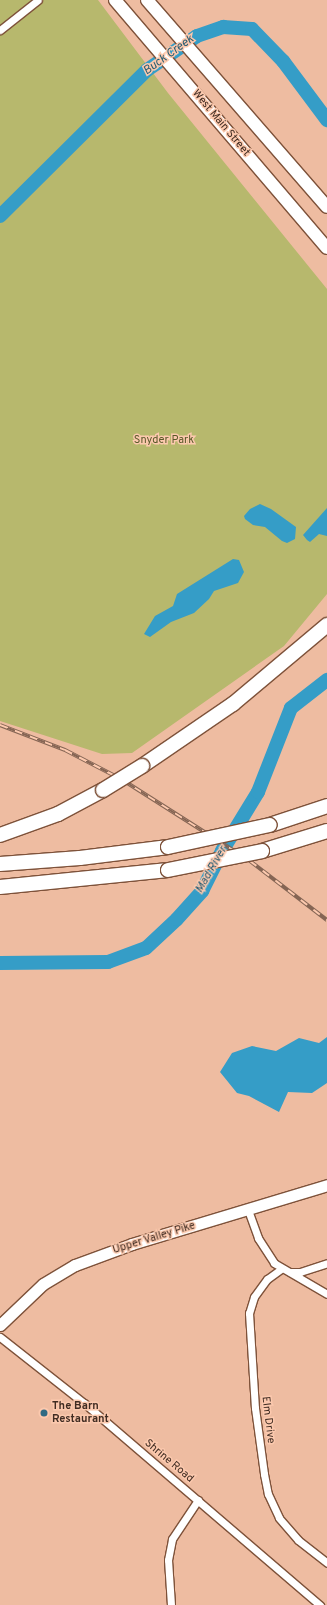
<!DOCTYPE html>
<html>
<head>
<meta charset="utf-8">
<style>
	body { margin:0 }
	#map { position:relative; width:327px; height:1605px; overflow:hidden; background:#eebca1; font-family:Overpass,sans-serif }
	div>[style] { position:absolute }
	.green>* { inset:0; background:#b7b86d }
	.water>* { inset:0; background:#359dc7 }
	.river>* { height:14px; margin:-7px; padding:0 7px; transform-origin:7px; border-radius:7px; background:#359dc7 }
	.roads { filter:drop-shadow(1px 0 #7e523a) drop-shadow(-1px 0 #7e523a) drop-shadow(0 1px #7e523a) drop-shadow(0 -1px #7e523a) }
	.street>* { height:7px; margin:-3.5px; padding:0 3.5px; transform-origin:3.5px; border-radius:3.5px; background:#fff }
	.secondary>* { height:11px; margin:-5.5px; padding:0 5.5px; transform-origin:5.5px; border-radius:5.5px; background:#fff }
	.primary>* { height:12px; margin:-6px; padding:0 6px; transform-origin:6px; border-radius:6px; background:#fff }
	.highway>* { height:14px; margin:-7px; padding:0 7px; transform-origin:7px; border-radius:7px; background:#fff }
	.rail>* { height:4px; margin-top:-2px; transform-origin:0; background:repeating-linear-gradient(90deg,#fcc9ae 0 8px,#856554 0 16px); box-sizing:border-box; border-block:1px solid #856554 }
	.bridges { filter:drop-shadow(1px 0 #7e523a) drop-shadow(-1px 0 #7e523a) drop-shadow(0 1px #7e523a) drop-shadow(0 -1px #7e523a) }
	.highway-bridge>* { height:14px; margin:-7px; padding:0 7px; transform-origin:7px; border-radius:7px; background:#fff }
	.dots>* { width:11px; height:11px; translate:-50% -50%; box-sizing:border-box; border:2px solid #fcc9ae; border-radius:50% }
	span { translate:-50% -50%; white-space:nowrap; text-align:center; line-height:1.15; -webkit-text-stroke:3px #fcc9ae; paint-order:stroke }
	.street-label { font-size:11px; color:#402c22 }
	.park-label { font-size:11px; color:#575828 }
	.poi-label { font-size:11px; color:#402c22; font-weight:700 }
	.left { translate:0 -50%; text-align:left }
	.water-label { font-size:12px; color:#265c73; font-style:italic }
</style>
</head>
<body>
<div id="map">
	<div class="green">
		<div style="clip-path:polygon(0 0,98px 0,168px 93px,327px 289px,327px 594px,284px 646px,132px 753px,102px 754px,0 721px)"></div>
	</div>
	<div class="water">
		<div style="clip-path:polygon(260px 504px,271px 509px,296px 527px,295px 539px,287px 543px,282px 541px,265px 527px,253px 525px,245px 519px,244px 516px,250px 509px)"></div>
		<div style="clip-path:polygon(327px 508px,327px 536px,319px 534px,310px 542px,307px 540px,303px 535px)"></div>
		<div style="clip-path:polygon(233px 559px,239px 560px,244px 572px,238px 583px,214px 591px,209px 599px,194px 613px,171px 622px,150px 637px,144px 634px,155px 616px,173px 606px,177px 594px)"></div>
		<div style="clip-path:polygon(327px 1037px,327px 1083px,312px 1093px,288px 1092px,279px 1112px,249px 1096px,237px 1093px,220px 1072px,232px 1053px,252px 1046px,276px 1051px,299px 1038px,319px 1043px)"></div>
	</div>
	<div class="river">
		<div style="left:0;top:216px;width:207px;rotate:-44.8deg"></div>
		<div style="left:147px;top:70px;width:60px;rotate:-34.2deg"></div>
		<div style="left:197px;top:36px;width:28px;rotate:-19deg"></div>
		<div style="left:223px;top:27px;width:29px;rotate:4deg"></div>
		<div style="left:252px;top:29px;width:45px;rotate:45.9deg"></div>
		<div style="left:283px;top:61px;width:74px;rotate:53.3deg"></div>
		<div style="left:0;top:963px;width:108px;rotate:-0.5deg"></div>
		<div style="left:108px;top:962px;width:40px;rotate:-20.2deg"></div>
		<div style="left:146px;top:948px;width:42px;rotate:-43.1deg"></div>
		<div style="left:177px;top:919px;width:38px;rotate:-48deg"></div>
		<div style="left:202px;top:891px;width:45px;rotate:-63.4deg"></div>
		<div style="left:222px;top:851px;width:69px;rotate:-58.6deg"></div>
		<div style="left:258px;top:792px;width:90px;rotate:-68.6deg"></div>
		<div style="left:291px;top:708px;width:46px;rotate:-37.9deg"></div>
	</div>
	<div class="roads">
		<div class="street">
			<div style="left:0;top:30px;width:48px;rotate:-38.3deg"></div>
			<div style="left:248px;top:1210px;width:30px;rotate:70deg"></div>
			<div style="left:258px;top:1238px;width:30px;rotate:57deg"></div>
			<div style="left:274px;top:1263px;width:61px;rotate:30.3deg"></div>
			<div style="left:281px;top:1269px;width:17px;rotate:144deg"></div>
			<div style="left:267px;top:1279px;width:22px;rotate:126deg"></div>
			<div style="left:254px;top:1297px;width:17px;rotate:107deg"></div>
			<div style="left:249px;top:1313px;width:95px;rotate:86.4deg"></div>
			<div style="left:255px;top:1408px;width:67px;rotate:82.2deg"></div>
			<div style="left:264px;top:1474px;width:20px;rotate:79deg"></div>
			<div style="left:268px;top:1494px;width:26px;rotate:65deg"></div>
			<div style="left:279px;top:1518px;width:29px;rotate:49deg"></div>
			<div style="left:298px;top:1540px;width:37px;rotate:38deg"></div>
			<div style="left:291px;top:1272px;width:9px"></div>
			<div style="left:300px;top:1272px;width:28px;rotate:-18deg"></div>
			<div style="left:0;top:1337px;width:107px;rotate:38.2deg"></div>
			<div style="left:84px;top:1403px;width:311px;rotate:40.6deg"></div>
			<div style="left:171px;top:1605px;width:45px;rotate:-93.8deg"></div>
			<div style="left:168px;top:1560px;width:21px;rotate:-79deg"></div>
			<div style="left:172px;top:1539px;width:47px;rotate:-56.3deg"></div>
		</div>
		<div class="secondary">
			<div style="left:0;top:1325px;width:59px;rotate:-43.6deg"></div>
			<div style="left:43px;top:1284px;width:37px;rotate:-31deg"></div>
			<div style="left:75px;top:1265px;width:61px;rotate:-20.2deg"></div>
			<div style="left:132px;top:1244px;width:204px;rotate:-16.8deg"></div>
		</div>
		<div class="primary">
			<div style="left:115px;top:0;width:326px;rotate:49.5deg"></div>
			<div style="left:147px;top:0;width:274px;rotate:49deg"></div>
		</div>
		<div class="highway">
			<div style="left:142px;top:766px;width:110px;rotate:-34.3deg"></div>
			<div style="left:233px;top:704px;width:123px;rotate:-40deg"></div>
			<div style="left:270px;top:825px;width:60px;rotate:-18.4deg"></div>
			<div style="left:0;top:835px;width:62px;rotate:-19.9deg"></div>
			<div style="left:58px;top:814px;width:51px;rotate:-28.1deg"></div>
			<div style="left:262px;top:851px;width:68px;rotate:-17.1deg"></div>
			<div style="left:0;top:864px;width:80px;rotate:-4.3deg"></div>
			<div style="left:80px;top:858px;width:89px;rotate:-7.1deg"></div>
			<div style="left:0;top:887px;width:169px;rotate:-5.8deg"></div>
		</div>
	</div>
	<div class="rail">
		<div style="left:0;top:725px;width:70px;rotate:21deg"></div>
		<div style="left:65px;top:750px;width:63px;rotate:27.4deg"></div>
		<div style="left:121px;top:779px;width:153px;rotate:32.4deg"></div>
		<div style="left:250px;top:861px;width:97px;rotate:37.5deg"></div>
	</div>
	<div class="bridges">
		<div class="highway-bridge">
			<div style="left:103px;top:790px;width:46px;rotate:-31.6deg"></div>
			<div style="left:168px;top:847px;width:104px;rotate:-12.2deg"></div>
			<div style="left:168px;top:870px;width:96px;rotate:-11.4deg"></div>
		</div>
	</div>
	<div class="dots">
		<div style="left:44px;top:1413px;background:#306a83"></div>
	</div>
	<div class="street-label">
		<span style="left:221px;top:123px;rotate:50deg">West Main Street</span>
		<span style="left:154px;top:1238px;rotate:-17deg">Upper Valley Pike</span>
		<span style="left:268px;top:1420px;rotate:83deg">Elm Drive</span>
		<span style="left:169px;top:1461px;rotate:40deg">Shrine Road</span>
	</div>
	<div class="park-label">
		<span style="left:164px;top:440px">Snyder Park</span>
	</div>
	<div class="poi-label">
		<span class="left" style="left:52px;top:1413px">The Barn<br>Restaurant</span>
	</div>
	<div class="water-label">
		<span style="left:169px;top:56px;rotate:-36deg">Buck Creek</span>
		<span style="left:212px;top:870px;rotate:-60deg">Mad River</span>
	</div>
</div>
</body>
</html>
